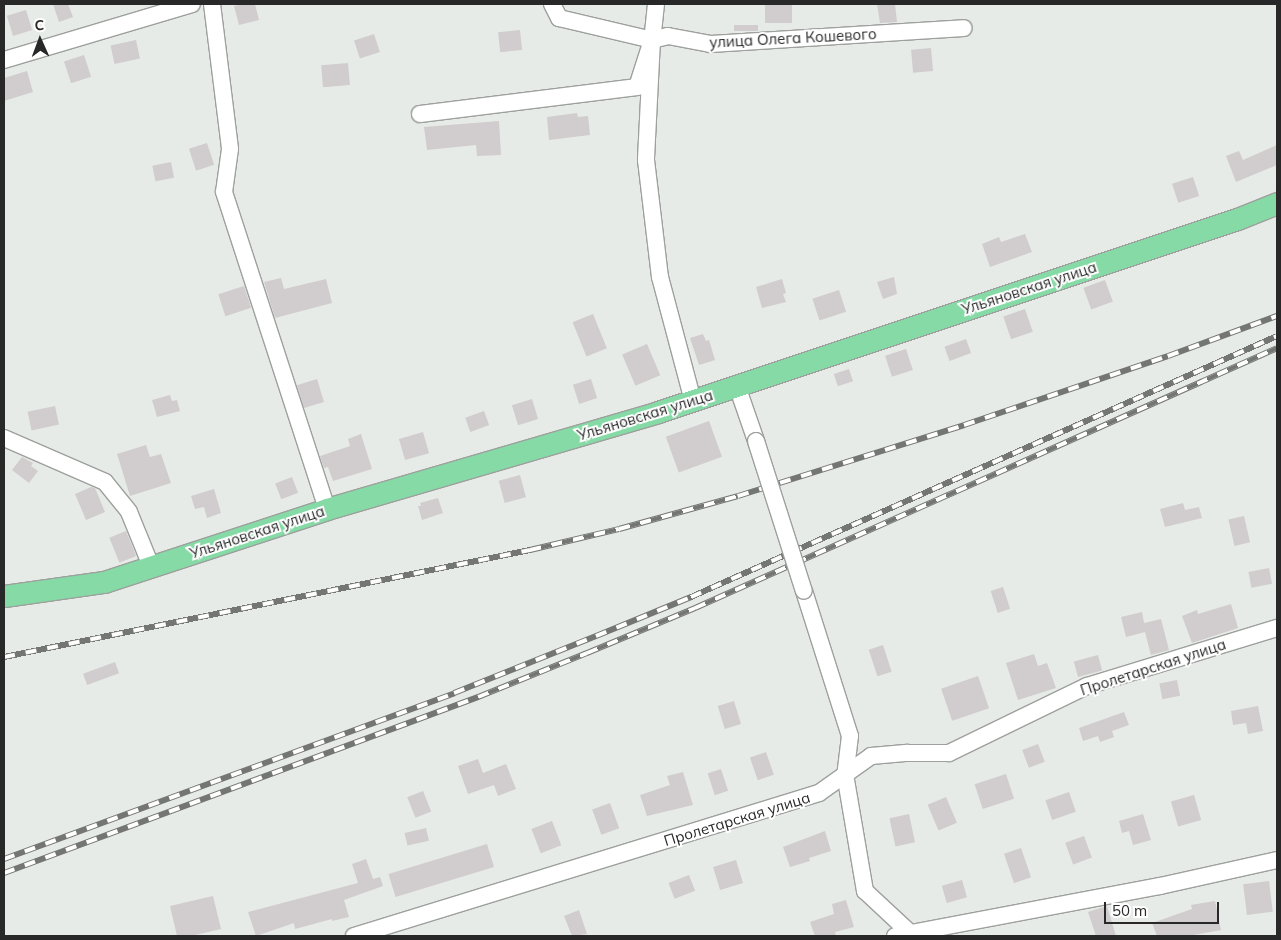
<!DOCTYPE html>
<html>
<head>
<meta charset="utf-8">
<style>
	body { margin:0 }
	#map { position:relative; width:1281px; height:940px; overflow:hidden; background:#e7ebe7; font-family:Mulish,sans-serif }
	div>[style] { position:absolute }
	.building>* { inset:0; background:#d1ccce; transform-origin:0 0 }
	.roads { filter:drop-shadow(1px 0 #9da09d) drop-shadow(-1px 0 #9da09d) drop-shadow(0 1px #9da09d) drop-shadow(0 -1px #9da09d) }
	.minor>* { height:16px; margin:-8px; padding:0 8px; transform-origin:8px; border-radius:8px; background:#fff }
	.major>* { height:21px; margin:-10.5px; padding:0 10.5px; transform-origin:10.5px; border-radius:10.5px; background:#85daa5 }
	.rail>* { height:5.5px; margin-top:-2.75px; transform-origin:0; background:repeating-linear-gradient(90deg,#fff 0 11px,#747674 0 22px); box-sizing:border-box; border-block:1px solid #747674 }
	.bridges { filter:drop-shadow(1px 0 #9da09d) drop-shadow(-1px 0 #9da09d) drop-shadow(0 1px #9da09d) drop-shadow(0 -1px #9da09d) }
	.minor-bridge>* { height:16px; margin:-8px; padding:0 8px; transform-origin:8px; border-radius:8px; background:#fff }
	span { translate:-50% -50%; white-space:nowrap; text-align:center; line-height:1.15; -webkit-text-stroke:4px #fff; paint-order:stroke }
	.street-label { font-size:15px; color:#272827 }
	.frame { position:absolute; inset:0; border:5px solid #272827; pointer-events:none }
	.north { position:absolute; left:15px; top:15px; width:50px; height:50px; -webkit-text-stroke:4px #fff; paint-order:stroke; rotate:358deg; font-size:14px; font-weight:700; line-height:20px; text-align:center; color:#272827 }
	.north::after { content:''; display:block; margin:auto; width:18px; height:22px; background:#272827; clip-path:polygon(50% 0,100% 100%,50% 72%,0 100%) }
	.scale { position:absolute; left:1104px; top:902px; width:115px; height:22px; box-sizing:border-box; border:2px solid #272827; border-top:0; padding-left:6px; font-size:15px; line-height:18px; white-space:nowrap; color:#272827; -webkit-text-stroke:4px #fff; paint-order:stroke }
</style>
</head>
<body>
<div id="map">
	<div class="building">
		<div style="clip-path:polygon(53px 4px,68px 4px,73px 17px,59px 22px)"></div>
		<div style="clip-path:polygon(242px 4px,255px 4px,259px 20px,239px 25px,234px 6px)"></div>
		<div style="left:765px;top:4px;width:27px;height:19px"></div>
		<div style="clip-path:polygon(877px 4px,895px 4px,897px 22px,880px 23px)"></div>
		<div style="left:26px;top:10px;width:21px;height:20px;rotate:73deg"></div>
		<div style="left:758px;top:25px;width:6px;height:24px;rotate:90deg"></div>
		<div style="left:520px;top:30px;width:20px;height:22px;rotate:84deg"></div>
		<div style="left:374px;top:34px;width:19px;height:21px;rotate:72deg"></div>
		<div style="left:136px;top:40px;width:19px;height:26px;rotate:78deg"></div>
		<div style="left:931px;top:48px;width:23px;height:20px;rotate:85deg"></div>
		<div style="left:84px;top:55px;width:23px;height:21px;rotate:72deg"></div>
		<div style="left:348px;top:63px;width:22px;height:27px;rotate:85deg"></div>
		<div style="clip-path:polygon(27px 71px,33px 92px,4px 101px,4px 78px)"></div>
		<div style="clip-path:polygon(577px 113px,578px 117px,588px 116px,590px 135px,549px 140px,547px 117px)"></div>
		<div style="clip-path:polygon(499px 121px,501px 155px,477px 156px,476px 145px,427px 150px,424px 127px)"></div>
		<div style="left:207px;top:143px;width:23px;height:19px;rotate:72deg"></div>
		<div style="clip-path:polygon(1277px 145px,1277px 165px,1236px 182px,1226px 156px,1239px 151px,1243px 160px)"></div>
		<div style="left:171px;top:162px;width:16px;height:19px;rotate:79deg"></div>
		<div style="left:1193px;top:177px;width:20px;height:22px;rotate:72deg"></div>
		<div style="clip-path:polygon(1025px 234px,1032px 252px,990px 267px,982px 244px,999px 237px,1001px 242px)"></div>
		<div style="clip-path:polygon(894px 277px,897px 294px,883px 299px,877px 282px)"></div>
		<div style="clip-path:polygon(281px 278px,284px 289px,326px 279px,332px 303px,275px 318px,264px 282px)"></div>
		<div style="clip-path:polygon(782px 279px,786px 293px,783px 294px,786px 302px,762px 308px,756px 287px)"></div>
		<div style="left:1105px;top:280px;width:23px;height:23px;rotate:70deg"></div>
		<div style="left:244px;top:286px;width:23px;height:27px;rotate:72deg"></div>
		<div style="left:839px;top:290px;width:23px;height:28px;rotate:72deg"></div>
		<div style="left:1025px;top:309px;width:24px;height:23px;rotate:71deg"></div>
		<div style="left:593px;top:314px;width:37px;height:22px;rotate:68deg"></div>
		<div style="clip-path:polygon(703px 334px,706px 341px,709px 340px,715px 360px,699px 365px,690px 338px)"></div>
		<div style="left:966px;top:339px;width:15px;height:23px;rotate:70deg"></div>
		<div style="left:647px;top:344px;width:34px;height:27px;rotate:67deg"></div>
		<div style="left:906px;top:349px;width:22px;height:22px;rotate:72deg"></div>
		<div style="left:849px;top:369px;width:13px;height:16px;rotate:72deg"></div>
		<div style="left:317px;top:379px;width:24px;height:21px;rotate:73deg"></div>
		<div style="left:591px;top:379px;width:20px;height:19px;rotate:72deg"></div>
		<div style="clip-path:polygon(170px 395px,172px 401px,177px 400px,180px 411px,157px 417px,152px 400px)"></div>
		<div style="left:532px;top:399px;width:21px;height:21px;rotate:73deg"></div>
		<div style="left:55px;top:406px;width:19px;height:28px;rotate:78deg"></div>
		<div style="left:484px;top:411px;width:15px;height:20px;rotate:70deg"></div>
		<div style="left:709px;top:421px;width:38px;height:46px;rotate:70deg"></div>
		<div style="left:423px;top:432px;width:22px;height:25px;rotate:74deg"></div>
		<div style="clip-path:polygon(361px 434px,372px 469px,333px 481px,328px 467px,324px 468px,320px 456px,350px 446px,348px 439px)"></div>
		<div style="clip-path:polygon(146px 445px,150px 457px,161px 454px,171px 483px,130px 496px,117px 454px)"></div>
		<div style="clip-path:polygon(22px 457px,33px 463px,31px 466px,38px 471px,29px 483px,12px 470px)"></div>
		<div style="left:520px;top:475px;width:23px;height:22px;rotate:75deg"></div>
		<div style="left:292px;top:477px;width:17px;height:18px;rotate:69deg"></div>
		<div style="clip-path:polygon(91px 487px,95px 488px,105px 512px,86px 520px,75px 494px)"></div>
		<div style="clip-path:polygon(214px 489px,221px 513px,207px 518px,204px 507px,195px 509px,191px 496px)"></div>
		<div style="clip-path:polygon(438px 498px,443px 513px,422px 520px,418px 506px,421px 506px,420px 503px)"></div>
		<div style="clip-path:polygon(1183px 503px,1185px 510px,1199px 507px,1202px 518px,1165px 527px,1160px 509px)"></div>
		<div style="left:1244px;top:516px;width:27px;height:16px;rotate:77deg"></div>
		<div style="left:126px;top:531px;width:27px;height:18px;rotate:68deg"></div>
		<div style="left:1269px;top:568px;width:16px;height:21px;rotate:79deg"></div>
		<div style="left:1003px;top:587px;width:23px;height:13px;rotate:72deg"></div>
		<div style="clip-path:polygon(1231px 604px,1238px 628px,1192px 643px,1182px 616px,1197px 610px,1198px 614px)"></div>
		<div style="clip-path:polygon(1142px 612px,1144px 623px,1161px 619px,1169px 650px,1151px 655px,1145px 632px,1126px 637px,1121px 617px)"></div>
		<div style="left:883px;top:645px;width:28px;height:15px;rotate:72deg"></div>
		<div style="clip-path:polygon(1034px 654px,1038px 666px,1047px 663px,1056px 688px,1018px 700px,1006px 663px)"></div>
		<div style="left:1098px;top:655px;width:16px;height:25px;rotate:75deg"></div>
		<div style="left:115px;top:662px;width:12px;height:34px;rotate:70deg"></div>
		<div style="left:978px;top:676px;width:34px;height:39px;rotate:71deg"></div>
		<div style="left:1177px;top:680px;width:16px;height:18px;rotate:79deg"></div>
		<div style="left:734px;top:701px;width:24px;height:17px;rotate:73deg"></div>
		<div style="clip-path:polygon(1258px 706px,1263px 731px,1248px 734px,1246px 723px,1233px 725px,1231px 711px)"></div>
		<div style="clip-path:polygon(1124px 712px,1129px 725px,1112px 731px,1114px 737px,1100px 742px,1098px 736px,1083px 741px,1079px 728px)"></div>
		<div style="left:1038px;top:744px;width:19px;height:17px;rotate:69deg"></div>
		<div style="left:766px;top:752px;width:24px;height:17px;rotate:71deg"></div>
		<div style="clip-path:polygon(478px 759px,483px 773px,506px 764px,516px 789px,498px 796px,494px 785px,468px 794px,458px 766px)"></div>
		<div style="left:721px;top:769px;width:23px;height:14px;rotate:72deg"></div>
		<div style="clip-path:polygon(683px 772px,693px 805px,647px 816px,640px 795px,670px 785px,667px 776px)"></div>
		<div style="left:1006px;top:774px;width:26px;height:33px;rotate:72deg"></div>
		<div style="left:423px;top:791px;width:22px;height:17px;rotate:68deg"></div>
		<div style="left:1069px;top:792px;width:21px;height:25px;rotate:71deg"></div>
		<div style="left:1194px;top:795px;width:26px;height:24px;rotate:74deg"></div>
		<div style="left:946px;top:797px;width:28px;height:20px;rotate:67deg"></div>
		<div style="left:610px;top:803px;width:27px;height:19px;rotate:70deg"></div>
		<div style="left:909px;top:814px;width:29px;height:20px;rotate:78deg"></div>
		<div style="clip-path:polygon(1143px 814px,1151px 840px,1133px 845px,1129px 831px,1122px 833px,1119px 821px)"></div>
		<div style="left:552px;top:821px;width:26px;height:22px;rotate:69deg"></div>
		<div style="left:426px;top:828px;width:13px;height:22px;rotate:77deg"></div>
		<div style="clip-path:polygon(825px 831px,831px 851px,809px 858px,810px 861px,790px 867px,783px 847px)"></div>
		<div style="left:1084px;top:836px;width:23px;height:20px;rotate:70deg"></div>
		<div style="left:487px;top:844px;width:24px;height:103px;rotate:73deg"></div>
		<div style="left:1021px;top:848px;width:31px;height:18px;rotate:71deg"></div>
		<div style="clip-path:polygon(366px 859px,373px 879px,380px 877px,383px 886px,344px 900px,349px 917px,332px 921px,332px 919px,295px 929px,294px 923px,256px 936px,248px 912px,358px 883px,352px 864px)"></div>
		<div style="left:736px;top:860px;width:24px;height:24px;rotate:73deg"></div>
		<div style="left:689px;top:875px;width:17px;height:22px;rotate:69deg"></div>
		<div style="left:962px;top:880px;width:18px;height:21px;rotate:74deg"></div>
		<div style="left:1269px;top:881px;width:31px;height:26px;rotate:83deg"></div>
		<div style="clip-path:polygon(213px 896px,221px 929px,191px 936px,177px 936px,170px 906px)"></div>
		<div style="clip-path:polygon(846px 900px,854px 927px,835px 932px,836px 936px,815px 936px,810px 922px,834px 914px,832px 904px)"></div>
		<div style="clip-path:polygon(1215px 901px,1221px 930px,1188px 936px,1157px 936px,1152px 923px,1192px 909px,1191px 905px)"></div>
		<div style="clip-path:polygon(1107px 906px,1116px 936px,1096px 936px,1088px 912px)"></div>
		<div style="clip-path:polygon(579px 910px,587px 934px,572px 936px,564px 916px)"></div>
	</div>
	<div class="roads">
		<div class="minor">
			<div style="left:212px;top:4px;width:146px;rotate:82.9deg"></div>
			<div style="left:230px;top:149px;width:43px;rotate:97.9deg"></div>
			<div style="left:224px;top:192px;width:333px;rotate:72deg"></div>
			<div style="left:552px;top:4px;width:16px;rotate:63deg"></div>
			<div style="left:559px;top:18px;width:96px;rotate:13.3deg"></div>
			<div style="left:656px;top:4px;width:36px;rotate:96deg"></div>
			<div style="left:652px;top:40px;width:120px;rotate:92.9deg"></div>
			<div style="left:646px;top:160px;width:118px;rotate:83.2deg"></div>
			<div style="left:660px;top:277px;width:128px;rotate:75.1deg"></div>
			<div style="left:4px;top:60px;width:196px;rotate:-16.6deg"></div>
			<div style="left:420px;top:114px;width:219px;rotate:-7.1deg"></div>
			<div style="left:637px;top:87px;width:49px;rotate:-72.3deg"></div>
			<div style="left:652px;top:40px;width:16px;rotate:-14deg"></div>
			<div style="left:668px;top:36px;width:44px;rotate:10.5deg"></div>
			<div style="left:711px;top:44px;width:253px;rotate:-3.6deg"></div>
			<div style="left:737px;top:386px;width:58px;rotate:70.9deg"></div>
			<div style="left:4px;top:438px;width:110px;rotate:23.5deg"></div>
			<div style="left:105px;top:482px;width:38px;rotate:51deg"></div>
			<div style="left:129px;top:512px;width:58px;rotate:67.8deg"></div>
			<div style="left:804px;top:591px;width:152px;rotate:72.4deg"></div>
			<div style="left:850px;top:736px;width:38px;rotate:97deg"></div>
			<div style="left:845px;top:774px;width:119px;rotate:80.3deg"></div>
			<div style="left:865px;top:891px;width:60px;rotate:43deg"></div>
			<div style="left:354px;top:936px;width:486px;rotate:-17.1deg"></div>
			<div style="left:819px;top:793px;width:64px;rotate:-35.4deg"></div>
			<div style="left:871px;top:756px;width:37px;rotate:-5deg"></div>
			<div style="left:908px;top:753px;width:41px"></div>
			<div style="left:949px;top:753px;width:153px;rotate:-25.9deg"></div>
			<div style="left:1087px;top:686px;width:199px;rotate:-17deg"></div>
			<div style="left:895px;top:936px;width:270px;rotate:-10.7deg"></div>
			<div style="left:1160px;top:886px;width:120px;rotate:-12.5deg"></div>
		</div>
		<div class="major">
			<div style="left:4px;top:596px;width:101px;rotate:-8deg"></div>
			<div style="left:104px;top:582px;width:235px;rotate:-18.1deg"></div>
			<div style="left:327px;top:509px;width:345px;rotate:-16.3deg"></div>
			<div style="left:658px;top:412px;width:610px;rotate:-18.43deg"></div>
			<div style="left:1237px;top:219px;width:43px;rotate:-21.8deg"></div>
		</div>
	</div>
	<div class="rail">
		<div style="left:4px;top:657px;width:537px;rotate:-11.5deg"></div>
		<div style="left:530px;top:550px;width:91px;rotate:-13.3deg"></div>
		<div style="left:619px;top:529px;width:123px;rotate:-15.5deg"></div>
		<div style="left:738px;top:496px;width:237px;rotate:-17.4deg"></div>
		<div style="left:964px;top:425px;width:215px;rotate:-18.7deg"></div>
		<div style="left:1168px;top:356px;width:116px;rotate:-20.2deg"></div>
		<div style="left:4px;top:859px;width:480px;rotate:-20.2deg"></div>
		<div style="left:454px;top:693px;width:153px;rotate:-21.9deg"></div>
		<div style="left:596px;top:636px;width:103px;rotate:-22.3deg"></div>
		<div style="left:691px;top:597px;width:641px;rotate:-24.01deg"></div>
		<div style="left:4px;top:873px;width:506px;rotate:-20.37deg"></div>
		<div style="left:478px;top:697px;width:118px;rotate:-22deg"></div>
		<div style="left:587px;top:653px;width:117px;rotate:-22.6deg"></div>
		<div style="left:695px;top:608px;width:637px;rotate:-24.07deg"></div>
	</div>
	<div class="bridges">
		<div class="minor-bridge">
			<div style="left:756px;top:441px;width:157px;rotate:72.3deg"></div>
		</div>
	</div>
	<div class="street-label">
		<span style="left:793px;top:38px;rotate:-3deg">улица Олега Кошевого</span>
		<span style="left:1029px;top:288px;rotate:-18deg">Ульяновская улица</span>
		<span style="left:645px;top:415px;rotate:-17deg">Ульяновская улица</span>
		<span style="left:257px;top:532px;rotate:-18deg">Ульяновская улица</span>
		<span style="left:1153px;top:667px;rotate:-18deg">Пролетарская улица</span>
		<span style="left:737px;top:819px;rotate:-17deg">Пролетарская улица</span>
	</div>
	<div class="frame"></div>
	<div class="north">С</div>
	<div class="scale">50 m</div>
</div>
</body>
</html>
